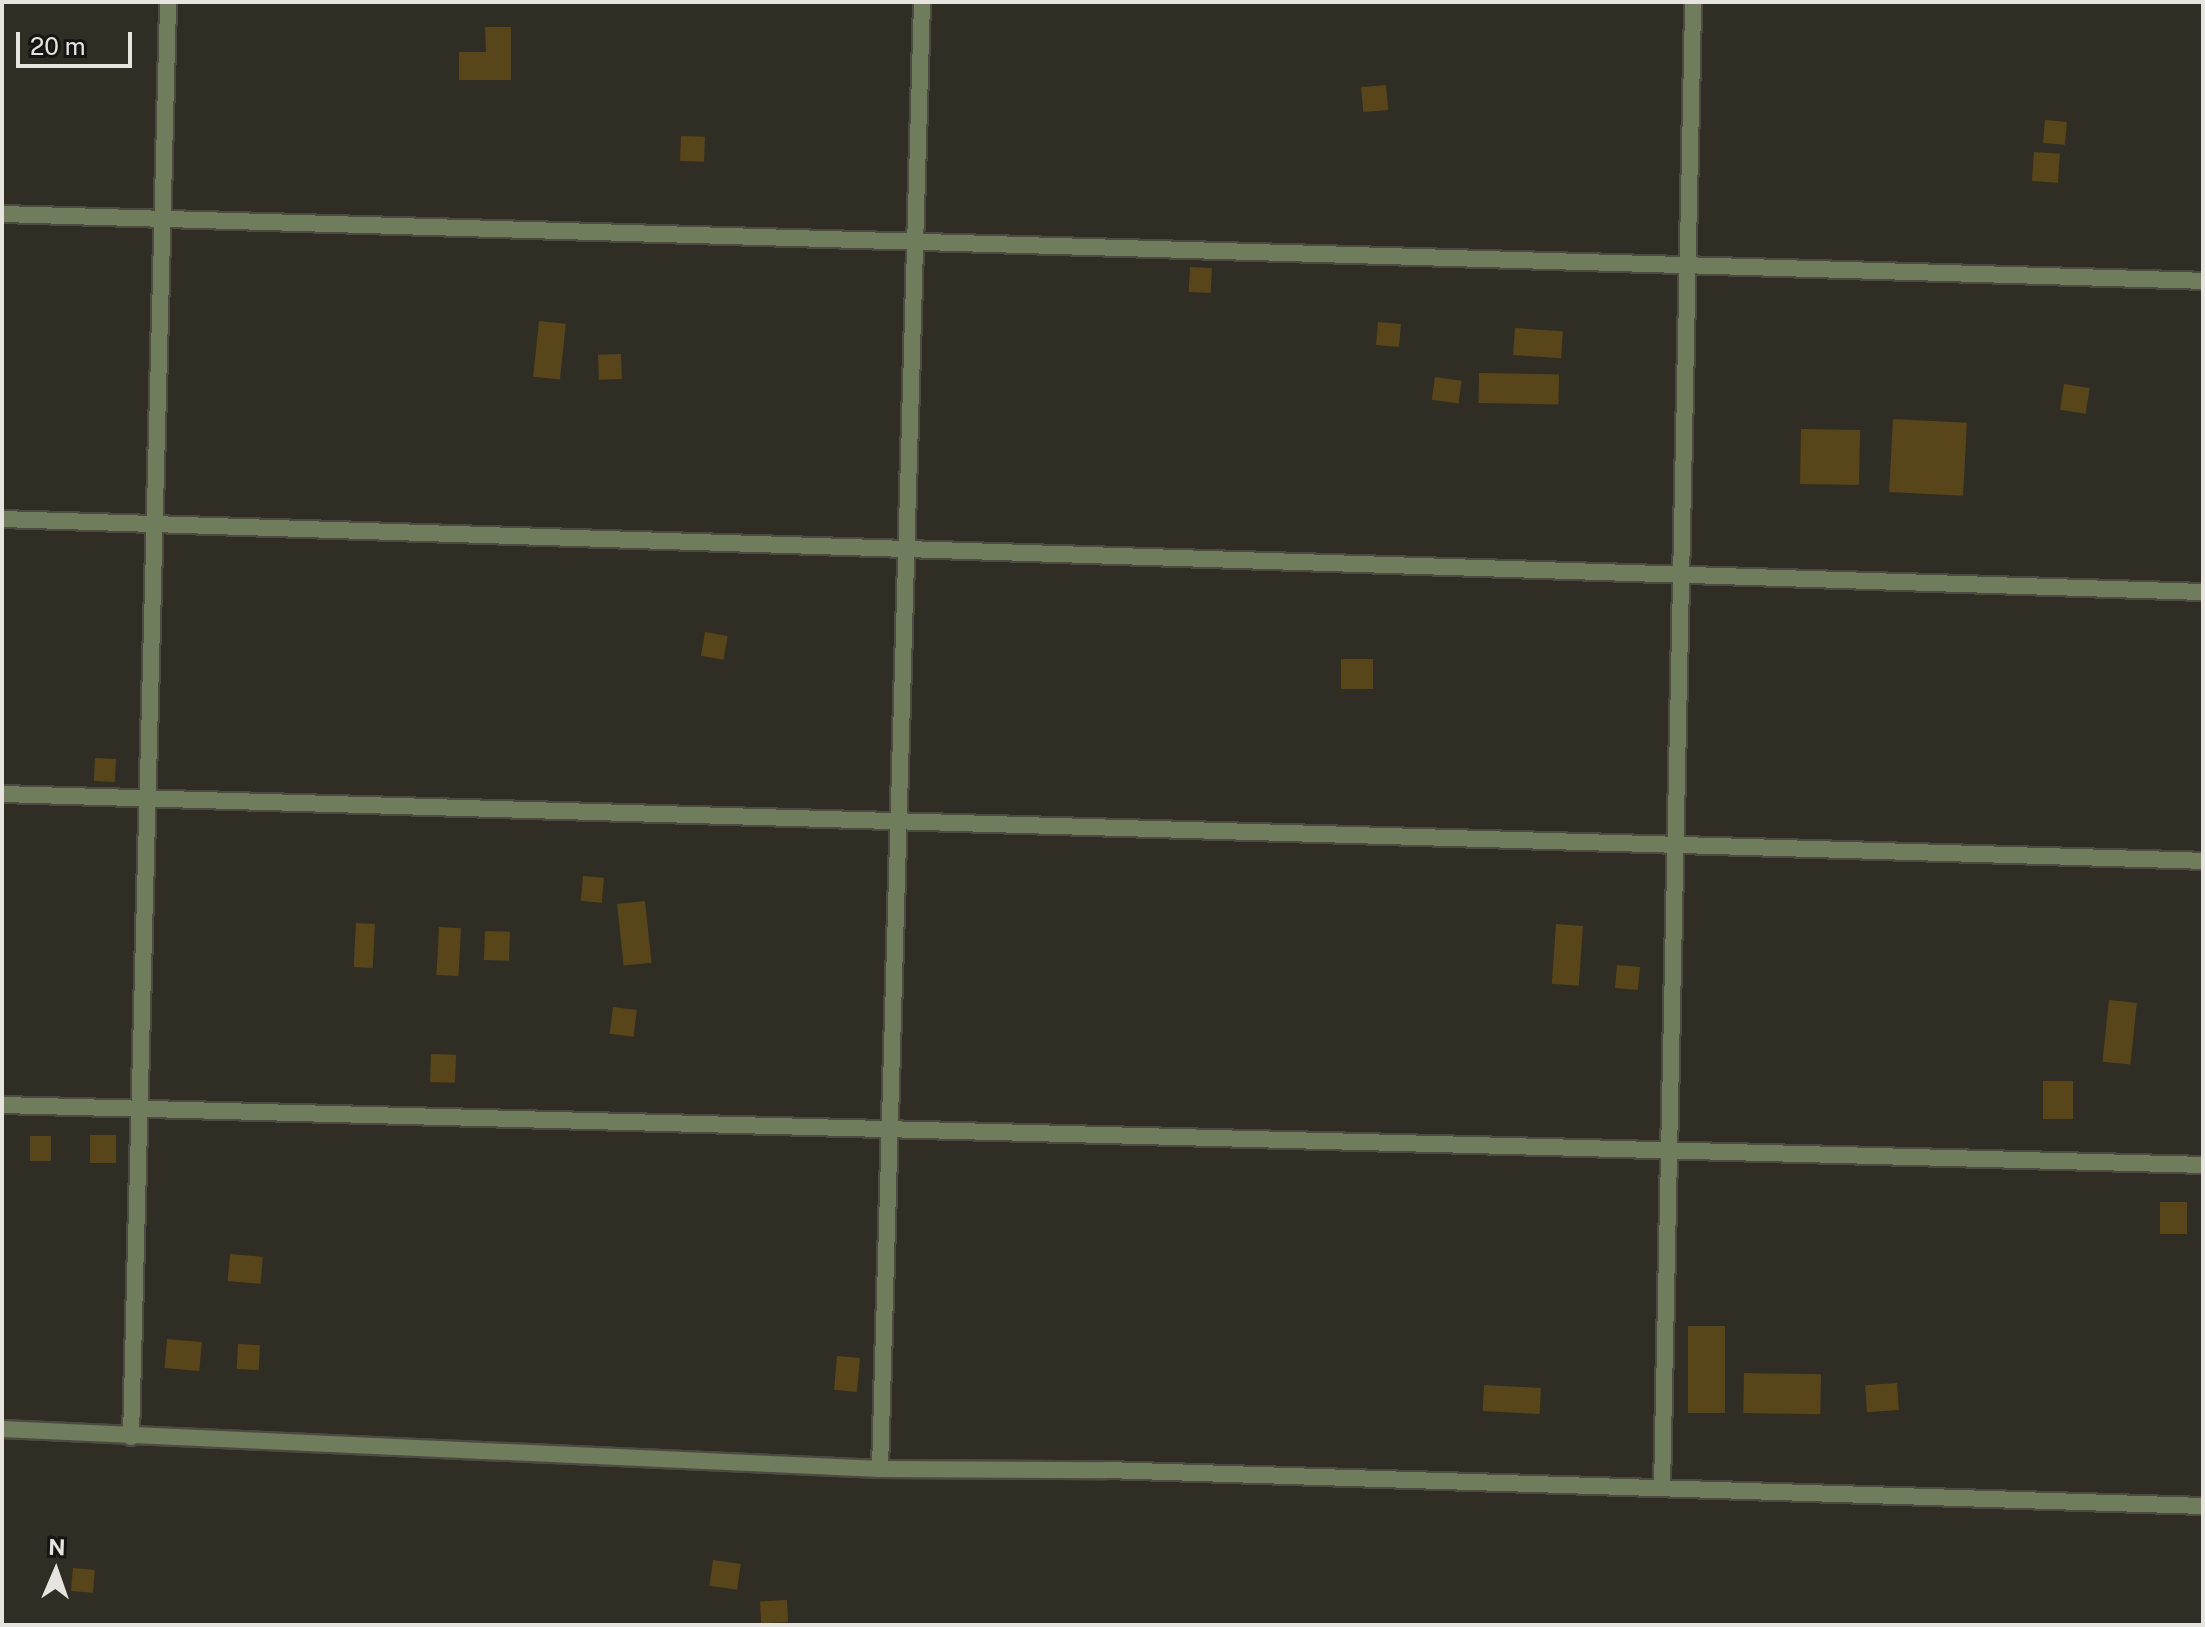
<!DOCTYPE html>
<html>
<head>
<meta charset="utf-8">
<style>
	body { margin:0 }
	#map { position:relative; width:2205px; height:1627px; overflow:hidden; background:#302d24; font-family:"Public Sans",sans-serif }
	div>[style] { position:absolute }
	.building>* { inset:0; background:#58461a; transform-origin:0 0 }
	.roads { filter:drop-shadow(2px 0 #4d4a42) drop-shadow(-2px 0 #4d4a42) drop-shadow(0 2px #4d4a42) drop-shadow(0 -2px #4d4a42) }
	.minor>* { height:16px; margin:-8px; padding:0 8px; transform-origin:8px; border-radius:8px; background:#6f7d5d }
	.tertiary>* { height:16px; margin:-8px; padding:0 8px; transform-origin:8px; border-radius:8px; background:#6f7d5d }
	span { translate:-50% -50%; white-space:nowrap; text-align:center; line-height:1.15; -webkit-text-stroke:7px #171511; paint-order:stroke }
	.frame { position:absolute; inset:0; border:4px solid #e7e4df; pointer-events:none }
	.north { position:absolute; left:16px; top:1531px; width:80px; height:80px; -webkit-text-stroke:6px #171511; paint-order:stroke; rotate:2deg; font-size:22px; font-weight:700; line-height:32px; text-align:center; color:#e7e4df }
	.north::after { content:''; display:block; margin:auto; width:28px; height:36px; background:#e7e4df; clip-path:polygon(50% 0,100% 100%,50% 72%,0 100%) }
	.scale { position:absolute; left:16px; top:32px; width:116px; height:36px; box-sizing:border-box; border:4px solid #e7e4df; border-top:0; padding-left:10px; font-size:24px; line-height:28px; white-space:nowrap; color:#e7e4df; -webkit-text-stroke:6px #171511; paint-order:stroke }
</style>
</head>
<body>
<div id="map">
	<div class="building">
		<div style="clip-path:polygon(485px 27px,511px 27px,511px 80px,459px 80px,459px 52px,486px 52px)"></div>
		<div style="left:1386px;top:85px;width:25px;height:25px;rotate:85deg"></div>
		<div style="left:2045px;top:120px;width:22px;height:23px;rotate:5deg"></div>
		<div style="left:681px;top:136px;width:24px;height:25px;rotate:2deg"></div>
		<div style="left:2034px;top:152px;width:26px;height:29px;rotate:4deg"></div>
		<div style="left:1190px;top:267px;width:22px;height:25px;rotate:3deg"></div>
		<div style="left:539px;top:321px;width:27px;height:56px;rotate:6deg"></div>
		<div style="left:1378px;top:322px;width:23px;height:23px;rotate:5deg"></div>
		<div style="left:1515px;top:328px;width:48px;height:27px;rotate:4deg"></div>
		<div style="left:621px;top:354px;width:25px;height:23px;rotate:88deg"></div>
		<div style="left:1479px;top:373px;width:80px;height:30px;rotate:1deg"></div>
		<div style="left:1435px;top:377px;width:27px;height:23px;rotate:8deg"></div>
		<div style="left:2064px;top:384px;width:26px;height:26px;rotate:9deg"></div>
		<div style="left:1893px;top:419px;width:74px;height:73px;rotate:3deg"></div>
		<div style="left:1801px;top:429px;width:59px;height:55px;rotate:1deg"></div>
		<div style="left:705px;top:632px;width:23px;height:24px;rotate:10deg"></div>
		<div style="left:1373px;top:659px;width:30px;height:32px;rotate:90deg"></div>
		<div style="left:95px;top:758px;width:21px;height:23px;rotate:3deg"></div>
		<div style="left:583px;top:876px;width:21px;height:25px;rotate:5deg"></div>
		<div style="left:645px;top:901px;width:62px;height:28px;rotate:84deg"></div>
		<div style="left:356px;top:923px;width:19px;height:44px;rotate:3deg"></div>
		<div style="left:1556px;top:924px;width:27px;height:60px;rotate:4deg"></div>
		<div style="left:439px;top:927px;width:22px;height:48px;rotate:3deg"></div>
		<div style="left:485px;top:931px;width:25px;height:29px;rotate:2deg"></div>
		<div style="left:1617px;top:965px;width:23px;height:23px;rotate:5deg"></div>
		<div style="left:2109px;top:1000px;width:28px;height:62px;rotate:6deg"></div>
		<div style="left:613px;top:1007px;width:24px;height:27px;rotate:7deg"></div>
		<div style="left:431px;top:1054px;width:25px;height:28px;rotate:2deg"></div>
		<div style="left:2043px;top:1081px;width:30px;height:38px"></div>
		<div style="left:90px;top:1135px;width:26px;height:28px"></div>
		<div style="left:30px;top:1136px;width:21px;height:25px"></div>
		<div style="left:2187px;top:1202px;width:32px;height:27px;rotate:90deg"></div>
		<div style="left:230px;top:1254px;width:33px;height:27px;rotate:5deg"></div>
		<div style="left:1688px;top:1326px;width:37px;height:87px"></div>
		<div style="left:167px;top:1339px;width:35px;height:29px;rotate:5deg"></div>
		<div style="left:238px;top:1344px;width:22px;height:25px;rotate:3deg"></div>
		<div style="left:837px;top:1356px;width:23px;height:34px;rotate:5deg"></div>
		<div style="left:1744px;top:1373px;width:77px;height:40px;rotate:1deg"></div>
		<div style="left:1897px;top:1383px;width:27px;height:32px;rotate:86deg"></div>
		<div style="left:1484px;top:1385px;width:57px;height:26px;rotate:3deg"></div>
		<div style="left:713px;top:1560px;width:28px;height:26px;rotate:8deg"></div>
		<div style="left:73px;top:1568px;width:22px;height:23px;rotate:5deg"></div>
		<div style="left:787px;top:1600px;width:22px;height:27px;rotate:87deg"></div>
	</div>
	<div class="roads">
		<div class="minor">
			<div style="left:2px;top:214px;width:2202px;rotate:1.74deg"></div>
			<div style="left:2px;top:519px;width:2202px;rotate:1.9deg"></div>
			<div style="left:2px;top:794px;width:2202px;rotate:1.74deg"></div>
			<div style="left:2px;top:1105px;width:2202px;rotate:1.56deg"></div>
			<div style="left:131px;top:1437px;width:1435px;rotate:-88.52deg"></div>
			<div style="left:880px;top:1469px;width:1468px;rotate:-88.36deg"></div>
			<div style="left:1662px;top:1488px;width:1486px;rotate:-88.8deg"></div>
		</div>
		<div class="tertiary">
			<div style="left:2px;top:1429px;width:879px;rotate:2.61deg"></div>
			<div style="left:880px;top:1469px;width:226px;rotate:0.3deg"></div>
			<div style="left:1106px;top:1470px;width:1098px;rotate:1.88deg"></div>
		</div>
	</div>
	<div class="frame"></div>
	<div class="north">N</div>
	<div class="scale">20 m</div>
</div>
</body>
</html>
